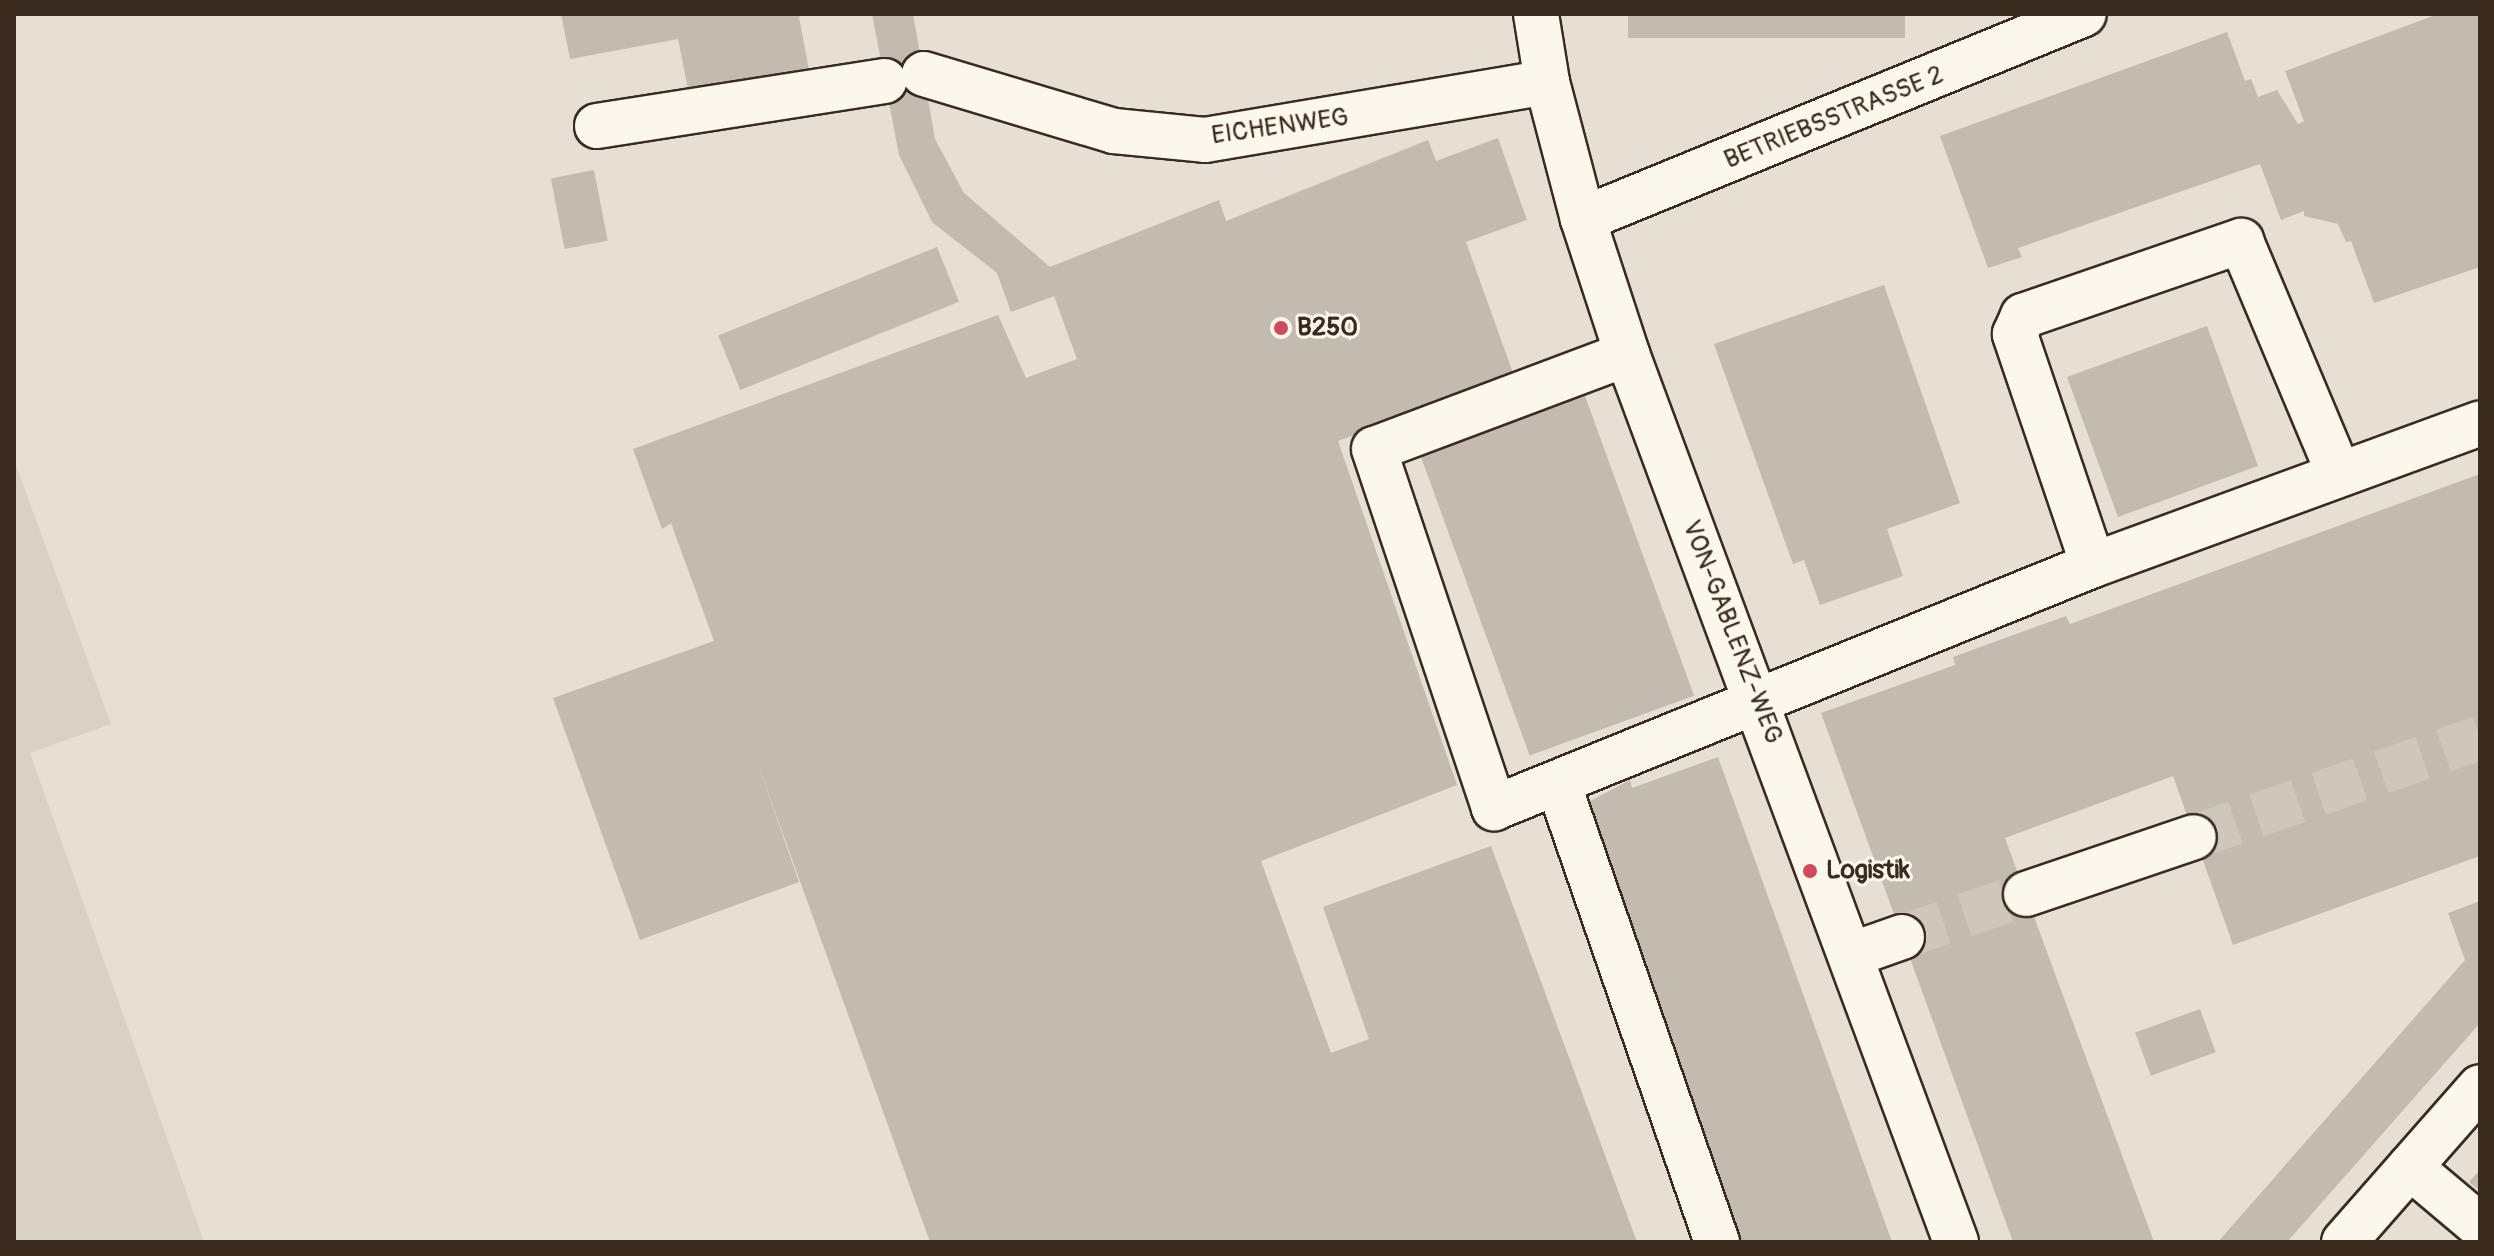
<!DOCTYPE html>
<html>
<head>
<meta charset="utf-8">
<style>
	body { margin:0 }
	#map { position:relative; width:2494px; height:1256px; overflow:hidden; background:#f3efe4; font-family:Pangolin,sans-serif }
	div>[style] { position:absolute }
	.built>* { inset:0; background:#e5dfd4; transform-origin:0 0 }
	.green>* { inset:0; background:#d8d1c6 }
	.building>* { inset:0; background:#c3bbb0; transform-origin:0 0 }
	.minor-tunnel>* { height:44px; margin-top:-22px; transform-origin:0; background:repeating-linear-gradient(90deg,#cec8bc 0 44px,transparent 0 66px) }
	.roads { filter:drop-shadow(2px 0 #3b2a1e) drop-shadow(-2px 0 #3b2a1e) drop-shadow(0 2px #3b2a1e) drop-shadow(0 -2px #3b2a1e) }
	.minor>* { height:44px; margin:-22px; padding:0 22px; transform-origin:22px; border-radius:22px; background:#fbf7ec }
	.dots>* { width:22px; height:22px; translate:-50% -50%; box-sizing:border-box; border:4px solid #fbf7ec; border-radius:50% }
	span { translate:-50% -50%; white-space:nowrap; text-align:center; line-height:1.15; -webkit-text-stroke:6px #fbf7ec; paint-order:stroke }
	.street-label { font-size:26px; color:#3b2a1e }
	.poi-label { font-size:26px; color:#3b2a1e; font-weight:700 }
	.left { translate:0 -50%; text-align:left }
	.frame { position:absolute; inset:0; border:16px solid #3b2a1e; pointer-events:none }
</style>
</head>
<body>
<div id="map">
	<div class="built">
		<div style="left:14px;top:14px;width:2466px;height:1228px"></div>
	</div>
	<div class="green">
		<div style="clip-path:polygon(14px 460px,111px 724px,30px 753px,204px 1242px,14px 1242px)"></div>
	</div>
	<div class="building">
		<div style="clip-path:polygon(561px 14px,804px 14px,799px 17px,809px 70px,689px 94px,678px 39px,570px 59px)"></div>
		<div style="clip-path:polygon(872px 14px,913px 14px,935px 139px,964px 193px,1050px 267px,1219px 200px,1226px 221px,1428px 140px,1436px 161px,1498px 138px,1527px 220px,1466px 242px,1514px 376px,1338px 441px,1457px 785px,1261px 861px,1331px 1053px,1369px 1039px,1323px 907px,1491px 846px,1637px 1242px,930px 1242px,756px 759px,799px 882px,640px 940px,553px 698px,714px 641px,671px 523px,662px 529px,633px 449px,998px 315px,1026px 378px,1077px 359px,1054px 296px,1011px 312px,997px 273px,932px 222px,899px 155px)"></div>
		<div style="left:1628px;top:14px;width:277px;height:24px"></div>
		<div style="clip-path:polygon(2438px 14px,2480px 14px,2480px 267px,2374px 303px,2351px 241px,2346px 242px,2338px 224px,2304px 216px,2304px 211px,2281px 220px,2260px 164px,2018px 248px,2022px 257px,1988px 268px,1940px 136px,2227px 32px,2245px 81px,2251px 79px,2258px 97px,2277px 90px,2298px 124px,2304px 121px,2285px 71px)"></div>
		<div style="left:594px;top:170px;width:72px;height:44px;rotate:79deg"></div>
		<div style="left:937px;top:247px;width:59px;height:236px;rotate:68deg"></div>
		<div style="clip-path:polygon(1884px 285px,1960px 503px,1887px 529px,1903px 576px,1820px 605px,1804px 560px,1793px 564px,1714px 344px)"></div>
		<div style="left:2207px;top:326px;width:149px;height:149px;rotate:70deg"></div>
		<div style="left:1585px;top:396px;width:319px;height:175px;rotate:70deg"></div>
		<div style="clip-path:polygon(2480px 474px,2480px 856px,2233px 945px,2173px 776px,2005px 838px,2154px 1242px,2013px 1242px,1821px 713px,1955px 665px,1953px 657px,2066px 616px,2070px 624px)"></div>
		<div style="clip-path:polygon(1718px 757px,1892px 1242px,1729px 1242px,1573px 810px,1630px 780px,1632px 788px)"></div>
		<div style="clip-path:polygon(2480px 901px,2480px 1023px,2287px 1242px,2218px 1242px,2465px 960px,2448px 913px)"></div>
		<div style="left:2200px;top:1009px;width:46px;height:69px;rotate:70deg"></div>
		<div style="clip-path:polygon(2480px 1170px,2480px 1191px,2469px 1182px)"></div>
	</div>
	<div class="minor-tunnel">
		<div style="left:2194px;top:837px;width:303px;rotate:-19.1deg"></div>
		<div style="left:1902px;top:937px;width:131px;rotate:-19.1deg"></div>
	</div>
	<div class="roads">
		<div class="minor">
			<div style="left:1536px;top:14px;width:69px;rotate:80.8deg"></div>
			<div style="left:1547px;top:82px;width:142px;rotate:75.3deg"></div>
			<div style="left:1583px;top:219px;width:142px;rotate:71.9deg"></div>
			<div style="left:1627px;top:354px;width:947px;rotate:69.67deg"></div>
			<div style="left:924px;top:74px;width:198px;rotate:16.7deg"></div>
			<div style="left:1114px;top:131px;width:91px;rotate:5.6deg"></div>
			<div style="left:1205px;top:140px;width:347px;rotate:-9.6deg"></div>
			<div style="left:597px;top:126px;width:291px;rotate:-8.9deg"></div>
			<div style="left:1583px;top:219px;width:541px;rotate:-22.25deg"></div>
			<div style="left:1627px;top:354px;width:270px;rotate:159.4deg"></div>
			<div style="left:1374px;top:449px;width:379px;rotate:71.5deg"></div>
			<div style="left:1494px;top:808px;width:646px;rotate:-22.08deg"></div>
			<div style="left:2093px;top:565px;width:412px;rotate:-20.1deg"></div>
			<div style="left:2093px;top:565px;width:244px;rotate:-108.7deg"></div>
			<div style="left:2015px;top:334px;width:20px;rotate:-66deg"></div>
			<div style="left:2023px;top:316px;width:231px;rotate:-19deg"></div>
			<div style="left:2241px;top:241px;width:253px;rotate:67.2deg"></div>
			<div style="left:1558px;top:783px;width:486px;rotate:70.9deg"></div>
			<div style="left:2026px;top:894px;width:177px;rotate:-18.7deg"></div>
			<div style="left:1851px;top:955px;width:54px;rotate:-19.4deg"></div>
			<div style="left:2410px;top:1167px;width:92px;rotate:40.1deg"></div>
			<div style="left:2344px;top:1242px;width:206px;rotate:-48.7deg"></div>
		</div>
	</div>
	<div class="dots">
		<div style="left:1281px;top:328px;background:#d1495b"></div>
		<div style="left:1810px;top:871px;background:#d1495b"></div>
	</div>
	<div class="street-label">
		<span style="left:1834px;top:118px;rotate:-22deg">BETRIEBSSTRASSE 2</span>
		<span style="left:1280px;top:127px;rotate:-8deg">EICHENWEG</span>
		<span style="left:1732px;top:632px;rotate:69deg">VON-GABLENZ-WEG</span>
	</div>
	<div class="poi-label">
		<span class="left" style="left:1297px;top:328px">B250</span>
		<span class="left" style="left:1826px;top:871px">Logistik</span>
	</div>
	<div class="frame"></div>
</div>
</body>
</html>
